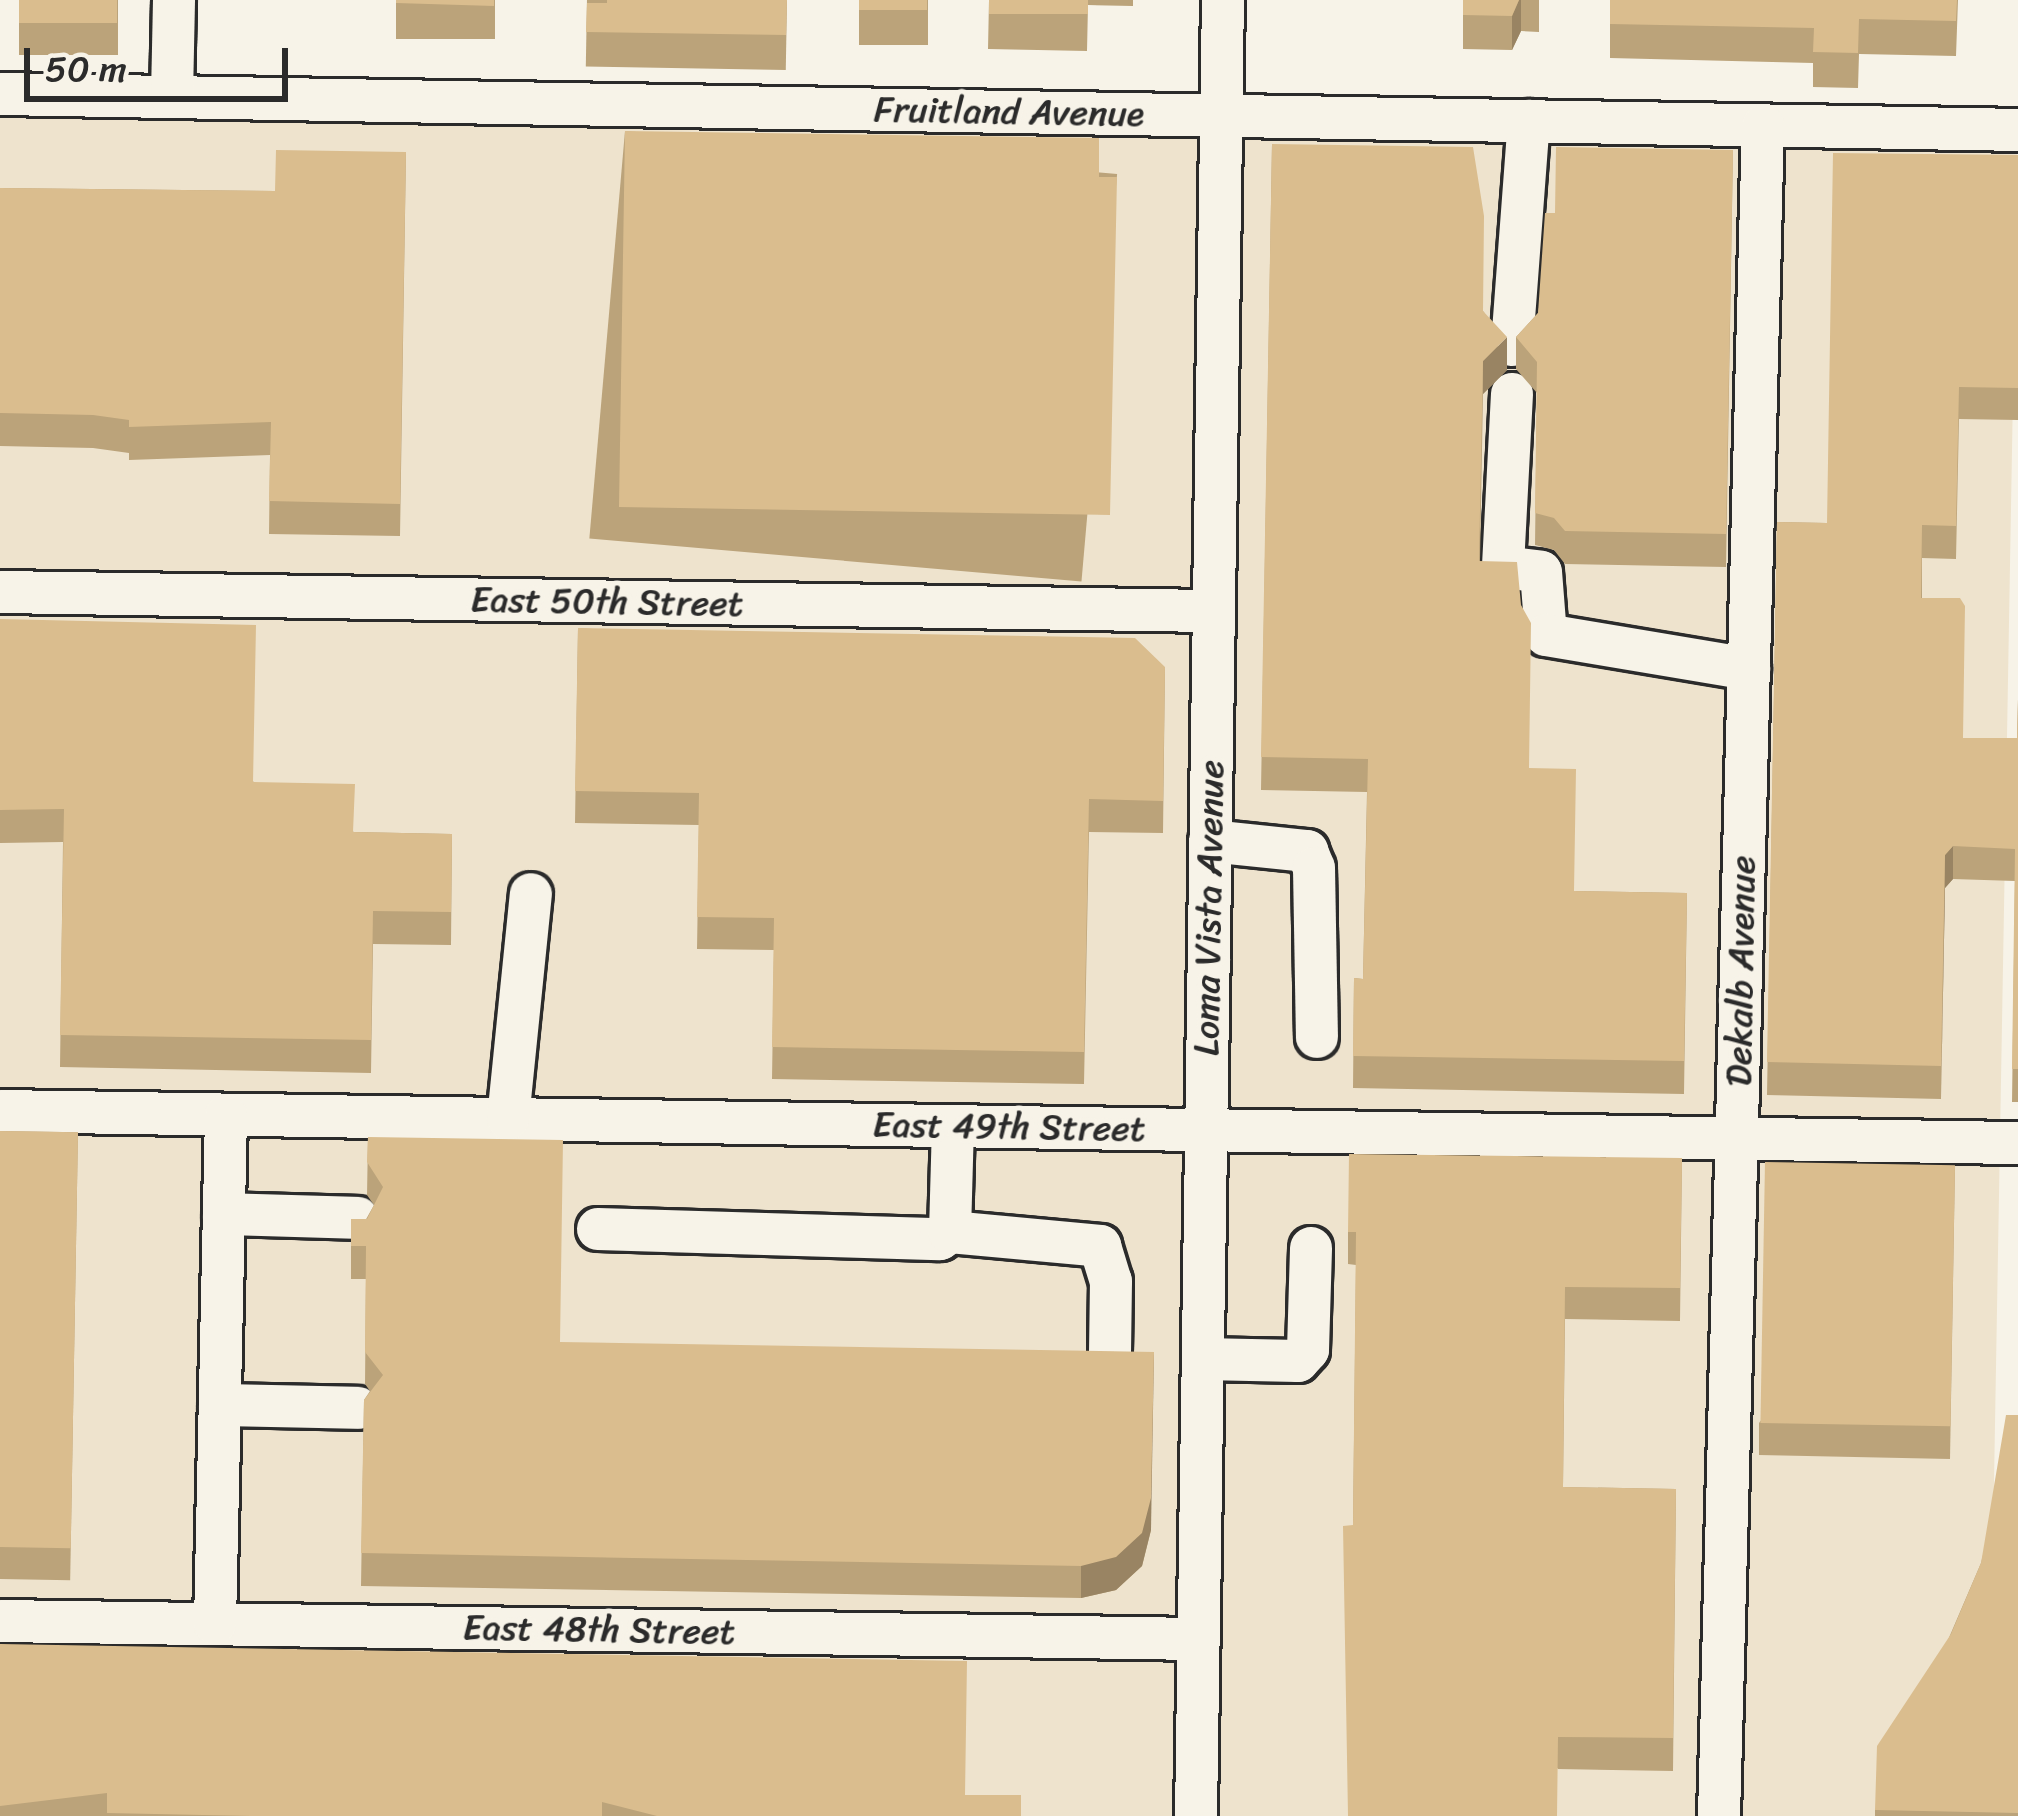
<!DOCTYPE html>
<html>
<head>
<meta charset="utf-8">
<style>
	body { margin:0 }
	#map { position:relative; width:2018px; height:1816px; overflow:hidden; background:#f7f3e8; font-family:Sriracha,sans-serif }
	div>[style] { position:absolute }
	.built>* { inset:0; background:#eee3cd; transform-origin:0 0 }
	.roads { filter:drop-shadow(3px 0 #2b2b2b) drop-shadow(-3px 0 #2b2b2b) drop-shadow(0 3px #2b2b2b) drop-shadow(0 -3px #2b2b2b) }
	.minor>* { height:42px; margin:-21px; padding:0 21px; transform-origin:21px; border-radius:21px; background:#f7f3e8 }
	.wall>* { inset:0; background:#bba37a; transform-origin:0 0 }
	.shaded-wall>* { inset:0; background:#998463 }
	.building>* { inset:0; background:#dabd8e; transform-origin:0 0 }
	span { translate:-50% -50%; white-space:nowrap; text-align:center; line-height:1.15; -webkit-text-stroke:10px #f7f3e8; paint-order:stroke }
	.street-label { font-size:36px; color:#2b2b2b }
	.scale { position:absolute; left:24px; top:48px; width:264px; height:54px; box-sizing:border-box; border:6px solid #2b2b2b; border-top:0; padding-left:15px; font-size:36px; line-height:42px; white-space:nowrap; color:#2b2b2b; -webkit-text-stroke:9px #f7f3e8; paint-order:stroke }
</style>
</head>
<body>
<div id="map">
	<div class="built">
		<div style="left:0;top:89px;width:2018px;height:1727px;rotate:1deg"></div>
	</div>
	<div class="roads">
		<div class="minor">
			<div style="left:0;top:94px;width:2018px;rotate:1.02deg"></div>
			<div style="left:172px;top:96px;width:96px;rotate:-88.8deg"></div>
			<div style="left:1512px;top:345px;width:225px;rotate:-85.7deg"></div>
			<div style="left:1512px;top:394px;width:173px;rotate:93deg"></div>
			<div style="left:1503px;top:567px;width:38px;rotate:7deg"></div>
			<div style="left:1541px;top:572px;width:63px;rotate:85.5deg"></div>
			<div style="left:1546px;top:635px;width:206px;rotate:9.5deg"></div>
			<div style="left:0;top:592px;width:1213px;rotate:0.9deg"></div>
			<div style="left:1210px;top:841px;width:98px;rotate:5.9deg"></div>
			<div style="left:1307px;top:851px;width:18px;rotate:68deg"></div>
			<div style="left:1314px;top:868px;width:169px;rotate:89deg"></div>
			<div style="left:0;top:1111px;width:2018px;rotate:0.91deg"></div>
			<div style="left:508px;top:1119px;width:226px;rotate:-84.2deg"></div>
			<div style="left:224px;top:1214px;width:134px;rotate:1.7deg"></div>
			<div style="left:598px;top:1229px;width:342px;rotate:1.7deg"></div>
			<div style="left:940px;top:1239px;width:12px;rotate:-35deg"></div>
			<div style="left:950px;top:1232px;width:106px;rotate:-88.4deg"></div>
			<div style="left:950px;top:1232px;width:151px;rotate:5.3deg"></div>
			<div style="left:1100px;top:1246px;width:37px;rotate:73deg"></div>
			<div style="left:1111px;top:1281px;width:70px;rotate:90.8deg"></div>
			<div style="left:1203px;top:1359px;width:95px;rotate:1.2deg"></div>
			<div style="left:1298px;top:1361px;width:15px;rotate:-48deg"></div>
			<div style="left:1308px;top:1350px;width:102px;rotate:-88.3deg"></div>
			<div style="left:220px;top:1405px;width:138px;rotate:1.2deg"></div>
			<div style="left:0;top:1621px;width:1199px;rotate:0.86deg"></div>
			<div style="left:215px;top:1624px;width:509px;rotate:-88.76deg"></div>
			<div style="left:1196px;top:1816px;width:1816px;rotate:-89.15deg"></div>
			<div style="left:1719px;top:1816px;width:1691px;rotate:-88.51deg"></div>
		</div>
	</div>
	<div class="wall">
		<div style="left:19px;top:0;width:99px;height:55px"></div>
		<div style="left:396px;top:0;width:99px;height:39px"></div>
		<div style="left:787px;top:0;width:70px;height:200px;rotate:91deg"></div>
		<div style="left:859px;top:0;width:69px;height:45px"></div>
		<div style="clip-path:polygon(989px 0,1133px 0,1133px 6px,1088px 5px,1087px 51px,988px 49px)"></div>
		<div style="clip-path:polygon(1463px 0,1539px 0,1539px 32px,1521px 31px,1512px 50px,1463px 49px)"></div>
		<div style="clip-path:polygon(1610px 0,1958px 0,1956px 56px,1859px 54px,1858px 88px,1813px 87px,1813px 63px,1610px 58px)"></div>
		<div style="left:625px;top:131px;width:494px;height:409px;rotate:5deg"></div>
		<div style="clip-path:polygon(1272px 144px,1484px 312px,1507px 370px,1483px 394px,1480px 561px,1529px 768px,1574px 891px,1687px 893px,1684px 1094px,1353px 1088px,1354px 978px,1363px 979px,1367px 792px,1261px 790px)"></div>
		<div style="clip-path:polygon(1733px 150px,1726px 567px,1565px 564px,1554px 550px,1535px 545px,1537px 393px,1516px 369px,1516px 337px,1538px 313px,1555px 213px)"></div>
		<div style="clip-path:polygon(406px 152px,400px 536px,269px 534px,270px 455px,129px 460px,129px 453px,93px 448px,0 446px,0 188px,275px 191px)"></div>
		<div style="clip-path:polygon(2018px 155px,2018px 420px,1959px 419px,1956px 559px,1922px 558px,1922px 598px,1963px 738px,2017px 738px,2018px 699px,2018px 1102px,2012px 1102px,2015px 881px,1953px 879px,1945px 888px,1941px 1099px,1767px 1095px,1777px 522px,1827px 523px)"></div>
		<div style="clip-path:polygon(0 619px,254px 782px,354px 832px,452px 834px,451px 945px,373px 944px,371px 1073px,60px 1067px,63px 842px,0 843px)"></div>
		<div style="clip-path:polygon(578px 628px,1165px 667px,1163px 833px,1089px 832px,1084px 1084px,772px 1079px,774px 950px,697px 949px,699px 825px,575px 823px)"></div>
		<div style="left:0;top:1131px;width:78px;height:448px;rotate:1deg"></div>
		<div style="clip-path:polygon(368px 1137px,560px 1342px,1151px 1530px,1142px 1566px,1116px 1590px,1081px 1598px,361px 1586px,364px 1400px,370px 1391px,365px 1384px,366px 1279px,351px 1279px,351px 1246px,374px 1205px,367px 1195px)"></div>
		<div style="clip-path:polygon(1682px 1158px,1680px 1321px,1565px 1319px,1563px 1487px,1676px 1489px,1673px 1771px,1558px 1769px,1353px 1525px,1356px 1265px,1348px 1264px,1348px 1232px)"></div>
		<div style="clip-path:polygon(1955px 1166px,1950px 1459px,1759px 1455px,1759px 1423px)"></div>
		<div style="clip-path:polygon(2018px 1415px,2018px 1816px,1875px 1816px,1875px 1810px,1981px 1563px)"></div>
		<div style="clip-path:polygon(0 1644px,965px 1795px,1021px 1816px,0 1816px)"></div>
	</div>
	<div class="shaded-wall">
		<div style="clip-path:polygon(1519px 0,1521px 0,1521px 31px,1512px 50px,1512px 16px)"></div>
		<div style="clip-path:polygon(1507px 337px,1507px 370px,1483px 394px,1483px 361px)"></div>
		<div style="clip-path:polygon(1953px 846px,1953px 879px,1945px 888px,1941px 1099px,1945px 855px)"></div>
		<div style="clip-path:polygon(1154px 1352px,1151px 1530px,1142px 1566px,1116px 1590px,1081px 1598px,1081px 1566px)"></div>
	</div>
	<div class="building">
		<div style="left:19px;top:0;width:98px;height:23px"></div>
		<div style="clip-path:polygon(396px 0,494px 0,494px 6px,396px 3px)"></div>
		<div style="clip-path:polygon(607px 0,787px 0,786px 35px,586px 32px,587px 3px,607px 3px)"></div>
		<div style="left:859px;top:0;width:68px;height:10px"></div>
		<div style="left:989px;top:0;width:99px;height:14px"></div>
		<div style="clip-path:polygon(1463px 0,1519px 0,1512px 16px,1463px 15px)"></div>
		<div style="clip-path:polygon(1610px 0,1957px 0,1956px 21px,1859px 19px,1858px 53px,1813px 52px,1814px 28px,1610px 24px)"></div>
		<div style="clip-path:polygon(625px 131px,1099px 138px,1099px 177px,1117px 177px,1110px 515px,619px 507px)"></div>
		<div style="clip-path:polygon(1272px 144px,1473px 147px,1484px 216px,1483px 311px,1507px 337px,1483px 361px,1479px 561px,1517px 562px,1521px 605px,1531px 623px,1529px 768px,1576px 769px,1574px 891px,1687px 893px,1684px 1061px,1353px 1056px,1354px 978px,1363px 979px,1368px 759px,1261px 757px)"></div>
		<div style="clip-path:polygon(1556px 147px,1733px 150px,1726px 534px,1565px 531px,1554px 518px,1535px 513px,1537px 362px,1516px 337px,1538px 313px,1545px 213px,1555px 213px)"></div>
		<div style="clip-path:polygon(276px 150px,406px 152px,400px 504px,269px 501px,271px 422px,129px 427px,129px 420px,93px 415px,0 413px,0 188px,275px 191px)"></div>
		<div style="clip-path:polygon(1833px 153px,2018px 155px,2018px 388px,1959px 387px,1956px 526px,1922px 525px,1921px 598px,1960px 598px,1965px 606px,1963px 738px,2017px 738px,2018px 699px,2018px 1069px,2012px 1069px,2015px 849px,1953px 846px,1945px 855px,1941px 1066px,1767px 1062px,1777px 522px,1827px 523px)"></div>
		<div style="clip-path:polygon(0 619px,256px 625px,253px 782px,355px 784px,353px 832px,452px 834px,451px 912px,373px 911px,371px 1040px,60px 1035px,64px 809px,0 810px)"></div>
		<div style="clip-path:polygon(578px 628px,1135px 638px,1165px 667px,1163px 801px,1089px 799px,1084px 1052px,772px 1047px,774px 918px,697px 917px,699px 793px,575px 791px)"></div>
		<div style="left:0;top:1131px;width:78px;height:416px;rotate:1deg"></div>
		<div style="clip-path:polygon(368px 1137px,563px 1140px,560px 1342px,1154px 1352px,1151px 1498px,1142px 1533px,1116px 1557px,1081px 1566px,361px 1553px,364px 1400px,383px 1375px,365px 1352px,366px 1246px,351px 1246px,351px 1219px,367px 1219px,383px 1187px,367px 1162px)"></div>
		<div style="clip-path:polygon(1349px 1154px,1682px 1158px,1680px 1288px,1565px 1287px,1563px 1487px,1676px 1489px,1673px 1738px,1558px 1737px,1557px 1816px,1348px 1816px,1343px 1526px,1353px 1525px,1356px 1232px,1348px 1232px)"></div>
		<div style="left:1765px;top:1162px;width:190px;height:261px;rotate:1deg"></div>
		<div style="clip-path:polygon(2006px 1415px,2018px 1415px,2018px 1813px,1875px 1810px,1877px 1746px,1951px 1634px,1981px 1563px)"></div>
		<div style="clip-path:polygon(0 1644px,967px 1661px,965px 1795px,1021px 1795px,1021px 1816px,657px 1816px,602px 1802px,602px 1816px,251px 1816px,107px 1813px,107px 1793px,0 1806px)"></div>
	</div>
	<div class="street-label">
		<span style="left:1009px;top:112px;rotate:1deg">Fruitland Avenue</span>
		<span style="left:607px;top:602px;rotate:1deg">East 50th Street</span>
		<span style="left:1209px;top:908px;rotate:-89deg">Loma Vista Avenue</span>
		<span style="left:1741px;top:971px;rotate:-89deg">Dekalb Avenue</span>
		<span style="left:1009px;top:1127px;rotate:1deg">East 49th Street</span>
		<span style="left:599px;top:1630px;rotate:1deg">East 48th Street</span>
	</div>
	<div class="scale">50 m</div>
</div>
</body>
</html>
